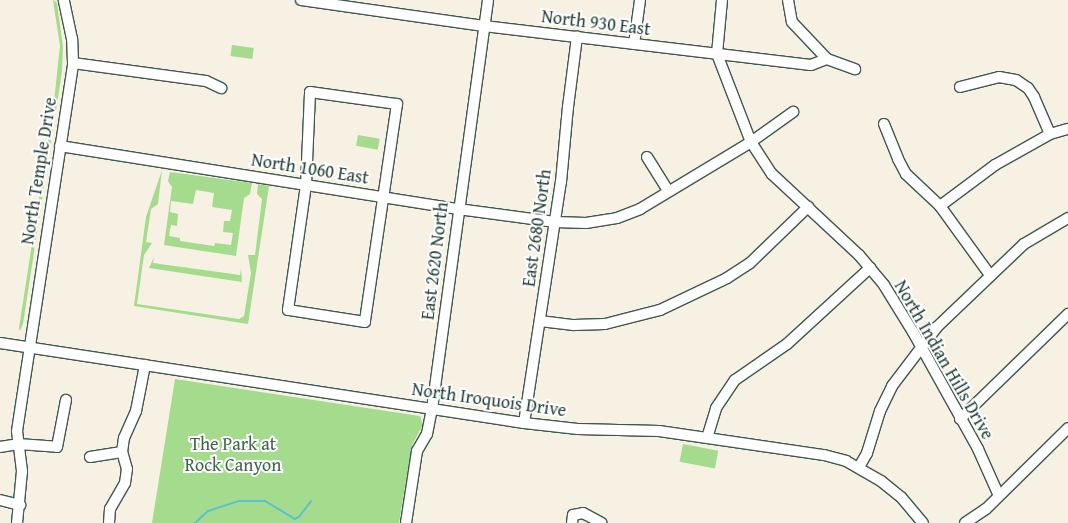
<!DOCTYPE html>
<html>
<head>
<meta charset="utf-8">
<style>
	body { margin:0 }
	#map { position:relative; width:1068px; height:523px; overflow:hidden; background:#f7f1e3; font-family:"Gentium Book Plus",serif }
	div>[style] { position:absolute }
	.green>* { inset:0; background:#a5db8c; transform-origin:0 0 }
	.stream>* { height:2px; margin:-1px; padding:0 1px; transform-origin:1px; border-radius:1px; background:#58c2d4 }
	.roads { filter:drop-shadow(1px 0 #3f584e) drop-shadow(-1px 0 #3f584e) drop-shadow(0 1px #3f584e) drop-shadow(0 -1px #3f584e) }
	.minor>* { height:10px; margin:-5px; padding:0 5px; transform-origin:5px; border-radius:5px; background:#fff }
	span { translate:-50% -50%; white-space:nowrap; text-align:center; line-height:1.15; -webkit-text-stroke:4px #fff; paint-order:stroke }
	.street-label { font-size:18px; color:#1f3d34 }
	.park-label { font-size:18px; color:#40644a }
</style>
</head>
<body>
<div id="map">
	<div class="green">
		<div style="clip-path:polygon(53px 0,57px 3px,63px 47px,62px 71px,56px 111px,53px 111px,60px 46px)"></div>
		<div style="left:232px;top:45px;width:22px;height:11px;rotate:8deg"></div>
		<div style="clip-path:polygon(52px 114px,55px 115px,23px 324px,20px 331px,19px 328px)"></div>
		<div style="left:358px;top:135px;width:22px;height:11px;rotate:10deg"></div>
		<div style="clip-path:polygon(162px 170px,158px 204px,151px 209px,146px 242px,152px 243px,144px 255px,137px 304px,239px 319px,244px 316px,251px 273px,248px 255px,255px 255px,262px 199px,257px 194px,258px 184px,269px 186px,248px 324px,134px 306px,146px 217px)"></div>
		<div style="clip-path:polygon(evenodd,170px 172px,252px 183px,250px 194px,244px 198px,236px 256px,164px 245px,172px 187px,168px 181px,170px 172px,196px 190px,214px 193px,212px 207px,232px 210px,230px 221px,224px 221px,223px 232px,233px 233px,231px 245px,215px 243px,214px 246px,180px 241px,180px 238px,169px 236px,171px 225px,177px 226px,178px 214px,170px 212px,171px 201px,193px 204px,196px 190px)"></div>
		<div style="clip-path:polygon(154px 257px,153px 263px,240px 275px,241px 269px,242px 282px,149px 268px)"></div>
		<div style="clip-path:polygon(175px 379px,420px 416px,423px 425px,412px 445px,399px 523px,152px 523px)"></div>
		<div style="left:683px;top:444px;width:36px;height:18px;rotate:11deg"></div>
	</div>
	<div class="stream">
		<div style="left:195px;top:523px;width:18px;rotate:-43deg"></div>
		<div style="left:208px;top:511px;width:32px;rotate:-18deg"></div>
		<div style="left:238px;top:501px;width:27px"></div>
		<div style="left:265px;top:501px;width:35px;rotate:31deg"></div>
		<div style="left:295px;top:519px;width:4px;rotate:-27deg"></div>
		<div style="left:299px;top:517px;width:20px;rotate:-53deg"></div>
	</div>
	<div class="roads">
		<div class="minor">
			<div style="left:301px;top:0;width:185px;rotate:8.1deg"></div>
			<div style="left:484px;top:26px;width:329px;rotate:6.8deg"></div>
			<div style="left:811px;top:65px;width:17px;rotate:-21deg"></div>
			<div style="left:827px;top:59px;width:30px;rotate:20deg"></div>
			<div style="left:722px;top:0;width:54px;rotate:95.3deg"></div>
			<div style="left:717px;top:54px;width:94px;rotate:68.9deg"></div>
			<div style="left:751px;top:142px;width:38px;rotate:57deg"></div>
			<div style="left:772px;top:174px;width:119px;rotate:43deg"></div>
			<div style="left:859px;top:255px;width:39px;rotate:50deg"></div>
			<div style="left:884px;top:285px;width:55px;rotate:58.3deg"></div>
			<div style="left:913px;top:332px;width:134px;rotate:60.9deg"></div>
			<div style="left:978px;top:449px;width:51px;rotate:65.9deg"></div>
			<div style="left:788px;top:0;width:22px;rotate:80deg"></div>
			<div style="left:792px;top:22px;width:51px;rotate:46.6deg"></div>
			<div style="left:634px;top:44px;width:44px;rotate:-82.2deg"></div>
			<div style="left:73px;top:63px;width:134px;rotate:7.7deg"></div>
			<div style="left:206px;top:81px;width:17px;rotate:25deg"></div>
			<div style="left:960px;top:87px;width:40px;rotate:-14.4deg"></div>
			<div style="left:999px;top:77px;width:17px;rotate:10deg"></div>
			<div style="left:1016px;top:80px;width:14px;rotate:34deg"></div>
			<div style="left:1028px;top:88px;width:11px;rotate:56deg"></div>
			<div style="left:1034px;top:97px;width:40px;rotate:66.6deg"></div>
			<div style="left:310px;top:92px;width:88px;rotate:7.9deg"></div>
			<div style="left:397px;top:104px;width:220px;rotate:98.4deg"></div>
			<div style="left:365px;top:322px;width:78px;rotate:-171.1deg"></div>
			<div style="left:288px;top:310px;width:126px;rotate:-81.8deg"></div>
			<div style="left:306px;top:185px;width:93px;rotate:-87.5deg"></div>
			<div style="left:884px;top:124px;width:38px;rotate:68deg"></div>
			<div style="left:898px;top:159px;width:17px;rotate:62deg"></div>
			<div style="left:906px;top:174px;width:47px;rotate:43.3deg"></div>
			<div style="left:940px;top:206px;width:85px;rotate:54.1deg"></div>
			<div style="left:60px;top:146px;width:403px;rotate:9deg"></div>
			<div style="left:458px;top:209px;width:98px;rotate:7.6deg"></div>
			<div style="left:555px;top:222px;width:31px;rotate:2deg"></div>
			<div style="left:586px;top:223px;width:31px;rotate:-9deg"></div>
			<div style="left:617px;top:218px;width:25px;rotate:-21deg"></div>
			<div style="left:640px;top:209px;width:130px;rotate:-31.1deg"></div>
			<div style="left:751px;top:142px;width:52px;rotate:-35.5deg"></div>
			<div style="left:647px;top:157px;width:40px;rotate:58deg"></div>
			<div style="left:940px;top:206px;width:69px;rotate:-36.7deg"></div>
			<div style="left:995px;top:165px;width:63px;rotate:-29.4deg"></div>
			<div style="left:1050px;top:134px;width:19px;rotate:-16deg"></div>
			<div style="left:540px;top:321px;width:34px;rotate:7deg"></div>
			<div style="left:574px;top:325px;width:31px;rotate:-2deg"></div>
			<div style="left:605px;top:324px;width:57px;rotate:-14.3deg"></div>
			<div style="left:660px;top:310px;width:74px;rotate:-25.5deg"></div>
			<div style="left:727px;top:278px;width:27px;rotate:-33deg"></div>
			<div style="left:750px;top:263px;width:81px;rotate:-44deg"></div>
			<div style="left:0;top:343px;width:530px;rotate:8.68deg"></div>
			<div style="left:524px;top:423px;width:54px;rotate:6.3deg"></div>
			<div style="left:578px;top:429px;width:81px;rotate:1.4deg"></div>
			<div style="left:659px;top:431px;width:167px;rotate:8.3deg"></div>
			<div style="left:824px;top:455px;width:23px;rotate:15deg"></div>
			<div style="left:846px;top:461px;width:40px;rotate:29.7deg"></div>
			<div style="left:881px;top:481px;width:26px;rotate:39deg"></div>
			<div style="left:901px;top:497px;width:34px;rotate:50deg"></div>
			<div style="left:960px;top:419px;width:151px;rotate:-44.2deg"></div>
			<div style="left:524px;top:423px;width:244px;rotate:-81.3deg"></div>
			<div style="left:561px;top:182px;width:75px;rotate:-84.7deg"></div>
			<div style="left:568px;top:107px;width:71px;rotate:-82.7deg"></div>
			<div style="left:707px;top:438px;width:31px;rotate:-73deg"></div>
			<div style="left:716px;top:408px;width:34px;rotate:-56deg"></div>
			<div style="left:735px;top:380px;width:63px;rotate:-34.7deg"></div>
			<div style="left:787px;top:344px;width:113px;rotate:-42.5deg"></div>
			<div style="left:0;top:447px;width:18px;rotate:-9deg"></div>
			<div style="left:18px;top:444px;width:39px;rotate:4deg"></div>
			<div style="left:57px;top:447px;width:48px;rotate:-79.2deg"></div>
			<div style="left:90px;top:457px;width:32px;rotate:-9deg"></div>
			<div style="left:859px;top:467px;width:16px;rotate:-60deg"></div>
			<div style="left:867px;top:453px;width:44px;rotate:-72.8deg"></div>
			<div style="left:880px;top:411px;width:28px;rotate:-64deg"></div>
			<div style="left:892px;top:386px;width:74px;rotate:-52.7deg"></div>
			<div style="left:937px;top:327px;width:120px;rotate:-43.7deg"></div>
			<div style="left:1024px;top:244px;width:51px;rotate:-30.6deg"></div>
			<div style="left:0;top:500px;width:21px;rotate:14deg"></div>
			<div style="left:17px;top:523px;width:52px;rotate:-84.5deg"></div>
			<div style="left:22px;top:471px;width:40px;rotate:-97.1deg"></div>
			<div style="left:17px;top:431px;width:372px;rotate:-81.3deg"></div>
			<div style="left:73px;top:63px;width:24px;rotate:-92deg"></div>
			<div style="left:72px;top:39px;width:40px;rotate:-102deg"></div>
			<div style="left:109px;top:523px;width:14px;rotate:-86deg"></div>
			<div style="left:110px;top:509px;width:30px;rotate:-60deg"></div>
			<div style="left:125px;top:483px;width:14px;rotate:-82deg"></div>
			<div style="left:127px;top:469px;width:18px;rotate:-106deg"></div>
			<div style="left:122px;top:452px;width:14px;rotate:-82deg"></div>
			<div style="left:124px;top:438px;width:30px;rotate:-66deg"></div>
			<div style="left:136px;top:411px;width:47px;rotate:-78.9deg"></div>
			<div style="left:406px;top:523px;width:73px;rotate:-81.3deg"></div>
			<div style="left:417px;top:451px;width:20px;rotate:-60deg"></div>
			<div style="left:427px;top:434px;width:25px;rotate:-79deg"></div>
			<div style="left:432px;top:409px;width:413px;rotate:-82.2deg"></div>
			<div style="left:572px;top:523px;width:8px;rotate:-83deg"></div>
			<div style="left:573px;top:515px;width:10px;rotate:-11deg"></div>
			<div style="left:583px;top:513px;width:21px;rotate:28deg"></div>
			<div style="left:965px;top:523px;width:25px;rotate:-34deg"></div>
			<div style="left:986px;top:509px;width:115px;rotate:-44.6deg"></div>
		</div>
	</div>
	<div class="street-label">
		<span style="left:596px;top:23px;rotate:7deg">North 930 East</span>
		<span style="left:310px;top:169px;rotate:9deg">North 1060 East</span>
		<span style="left:39px;top:171px;rotate:-81deg">North Temple Drive</span>
		<span style="left:537px;top:228px;rotate:-82deg">East 2680 North</span>
		<span style="left:435px;top:261px;rotate:-83deg">East 2620 North</span>
		<span style="left:944px;top:360px;rotate:60deg">North Indian Hills Drive</span>
		<span style="left:489px;top:400px;rotate:8deg">North Iroquois Drive</span>
	</div>
	<div class="park-label">
		<span style="left:233px;top:455px">The Park at<br>Rock Canyon</span>
	</div>
</div>
</body>
</html>
